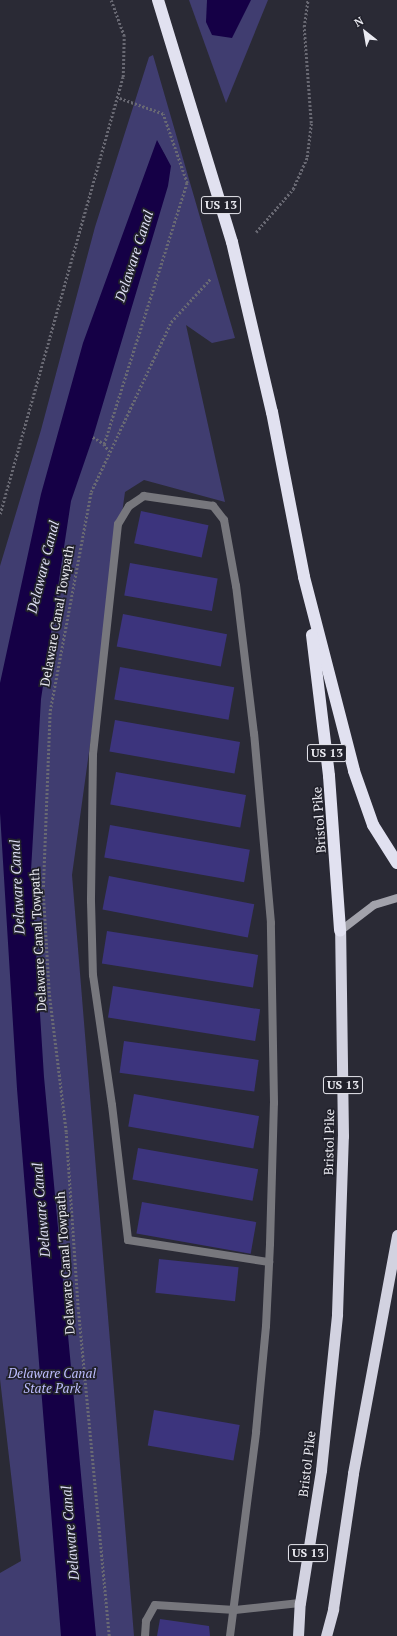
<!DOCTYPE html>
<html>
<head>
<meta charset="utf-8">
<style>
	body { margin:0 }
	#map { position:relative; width:397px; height:1636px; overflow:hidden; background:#2a2a35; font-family:"PT Serif",serif }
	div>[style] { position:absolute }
	.green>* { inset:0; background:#403d70 }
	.water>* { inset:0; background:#150046 }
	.building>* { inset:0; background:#3c347d; transform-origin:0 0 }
	.path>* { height:2.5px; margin-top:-1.25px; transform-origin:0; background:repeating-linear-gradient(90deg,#696973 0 2px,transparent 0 4px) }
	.service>* { height:8px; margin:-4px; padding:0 4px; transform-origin:4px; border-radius:4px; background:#77777d }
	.secondary>* { height:8px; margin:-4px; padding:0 4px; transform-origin:4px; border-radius:4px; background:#a2a2ab }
	.trunk>* { height:11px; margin:-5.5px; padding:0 5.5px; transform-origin:5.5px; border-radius:5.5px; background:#d2d2e0 }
	.motorway>* { height:12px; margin:-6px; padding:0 6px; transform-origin:6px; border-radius:6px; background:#e1e1f0 }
	span { translate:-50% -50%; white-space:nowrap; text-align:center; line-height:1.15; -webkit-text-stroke:3.5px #21212b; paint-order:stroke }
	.shield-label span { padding:1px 3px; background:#21212b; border:1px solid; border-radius:3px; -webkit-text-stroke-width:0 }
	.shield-label { font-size:12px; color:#eaeaf1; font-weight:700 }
	.street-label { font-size:13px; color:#eaeaf1 }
	.park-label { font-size:13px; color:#bebeff; font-style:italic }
	.water-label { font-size:14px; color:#dedff5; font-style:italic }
	.north { position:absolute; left:345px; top:12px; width:40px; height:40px; -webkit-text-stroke:3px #21212b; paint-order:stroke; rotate:329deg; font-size:11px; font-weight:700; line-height:16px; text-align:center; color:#eaeaf1 }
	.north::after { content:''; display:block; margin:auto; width:14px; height:18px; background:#eaeaf1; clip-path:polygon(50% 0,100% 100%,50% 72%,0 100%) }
</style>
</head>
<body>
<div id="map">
	<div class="green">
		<div style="clip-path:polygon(189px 0,268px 0,226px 103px)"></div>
		<div style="clip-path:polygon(evenodd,153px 55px,235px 338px,212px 343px,186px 325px,225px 502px,144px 480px,125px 492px,72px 875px,134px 1636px,0 1636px,0 1573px,21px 1561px,0 1379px,0 566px,41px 430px,95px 227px,149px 57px,153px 55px,158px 143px,166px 157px,169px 182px,158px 143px)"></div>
	</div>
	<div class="water">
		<div style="clip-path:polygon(207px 0,251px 0,232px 38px,212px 35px,206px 22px)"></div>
		<div style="clip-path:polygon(157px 140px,171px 166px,168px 186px,93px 437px,71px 501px,41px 699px,31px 871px,44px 1077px,96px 1636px,61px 1636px,17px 1089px,0 813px,0 683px,41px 494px,83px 343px)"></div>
	</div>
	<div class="building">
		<div style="left:141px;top:511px;width:69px;height:33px;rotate:12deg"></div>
		<div style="left:130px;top:563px;width:89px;height:33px;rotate:10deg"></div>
		<div style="left:123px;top:614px;width:106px;height:33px;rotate:11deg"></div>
		<div style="left:120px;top:667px;width:116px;height:33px;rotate:10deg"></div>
		<div style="left:115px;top:720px;width:127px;height:32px;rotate:10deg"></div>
		<div style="left:116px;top:772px;width:132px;height:33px;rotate:10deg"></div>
		<div style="left:110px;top:825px;width:142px;height:33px;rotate:10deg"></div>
		<div style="left:109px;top:876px;width:148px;height:34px;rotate:11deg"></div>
		<div style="left:107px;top:931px;width:153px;height:33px;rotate:9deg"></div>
		<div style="left:113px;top:986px;width:149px;height:32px;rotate:9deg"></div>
		<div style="left:124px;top:1041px;width:136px;height:32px;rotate:8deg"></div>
		<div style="left:134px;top:1094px;width:127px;height:33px;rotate:10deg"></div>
		<div style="left:138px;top:1148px;width:122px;height:32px;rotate:10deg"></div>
		<div style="left:142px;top:1202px;width:116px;height:32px;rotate:10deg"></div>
		<div style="left:159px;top:1259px;width:80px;height:34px;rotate:6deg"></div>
		<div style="left:154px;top:1410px;width:87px;height:36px;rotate:10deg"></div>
		<div style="clip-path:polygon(160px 1619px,209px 1626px,210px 1636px,157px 1636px)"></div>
	</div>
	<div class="path">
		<div style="left:256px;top:232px;width:57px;rotate:-49.3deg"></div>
		<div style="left:293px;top:189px;width:35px;rotate:-66deg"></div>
		<div style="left:307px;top:157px;width:34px;rotate:-83deg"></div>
		<div style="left:311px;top:123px;width:96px;rotate:-94.2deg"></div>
		<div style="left:304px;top:27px;width:27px;rotate:-82deg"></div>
		<div style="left:93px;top:437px;width:13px;rotate:32deg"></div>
		<div style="left:104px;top:444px;width:9px;rotate:54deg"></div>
		<div style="left:104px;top:444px;width:274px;rotate:-72.4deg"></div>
		<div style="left:187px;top:183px;width:73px;rotate:-109.2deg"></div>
		<div style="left:163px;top:114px;width:48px;rotate:-160.4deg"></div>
		<div style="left:0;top:514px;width:454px;rotate:-74.3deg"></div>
		<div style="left:123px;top:77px;width:41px;rotate:-88.6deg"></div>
		<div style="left:124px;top:36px;width:38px;rotate:-110deg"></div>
		<div style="left:109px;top:1636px;width:328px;rotate:-95.4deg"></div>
		<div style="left:78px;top:1309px;width:177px;rotate:-93.9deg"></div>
		<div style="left:66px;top:1132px;width:140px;rotate:-97deg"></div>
		<div style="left:49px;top:993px;width:102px;rotate:-93.4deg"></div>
		<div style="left:43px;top:891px;width:180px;rotate:-87.8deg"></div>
		<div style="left:50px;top:711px;width:223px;rotate:-79.4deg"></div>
		<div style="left:91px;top:492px;width:188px;rotate:-64.8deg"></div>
		<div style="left:171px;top:322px;width:59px;rotate:-47.7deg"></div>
	</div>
	<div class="service">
		<div style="left:145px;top:1636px;width:15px;rotate:-86deg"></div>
		<div style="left:146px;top:1621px;width:18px;rotate:-61deg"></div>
		<div style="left:155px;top:1605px;width:80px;rotate:3.6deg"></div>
		<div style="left:235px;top:1610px;width:65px;rotate:-6.1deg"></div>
		<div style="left:230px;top:1636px;width:206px;rotate:-82.7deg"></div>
		<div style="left:256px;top:1432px;width:106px;rotate:-84.6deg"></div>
		<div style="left:266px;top:1326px;width:82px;rotate:-87.2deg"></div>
		<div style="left:270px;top:1244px;width:141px;rotate:-88.4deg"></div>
		<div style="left:274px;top:1103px;width:180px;rotate:-91deg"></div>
		<div style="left:271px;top:923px;width:190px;rotate:-95.1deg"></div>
		<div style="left:254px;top:734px;width:149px;rotate:-96.9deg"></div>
		<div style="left:236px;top:586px;width:67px;rotate:-100.3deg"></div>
		<div style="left:224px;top:520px;width:18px;rotate:-128deg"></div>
		<div style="left:213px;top:506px;width:70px;rotate:-171.8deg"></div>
		<div style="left:144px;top:496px;width:18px;rotate:146deg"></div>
		<div style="left:129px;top:506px;width:21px;rotate:121deg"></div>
		<div style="left:118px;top:524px;width:232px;rotate:96.2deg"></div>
		<div style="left:93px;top:755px;width:146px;rotate:90.8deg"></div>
		<div style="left:91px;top:901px;width:74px;rotate:88.5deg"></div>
		<div style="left:93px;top:975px;width:131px;rotate:81.7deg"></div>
		<div style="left:112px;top:1105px;width:136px;rotate:83.2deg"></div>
		<div style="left:128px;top:1240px;width:143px;rotate:8.9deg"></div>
	</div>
	<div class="secondary">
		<div style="left:340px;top:931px;width:43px;rotate:-37.4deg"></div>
		<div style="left:374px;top:905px;width:24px;rotate:-17deg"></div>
	</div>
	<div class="trunk">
		<div style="left:298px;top:1636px;width:33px;rotate:-87deg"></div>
		<div style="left:300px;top:1603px;width:135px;rotate:-81deg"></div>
		<div style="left:321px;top:1470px;width:157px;rotate:-84.1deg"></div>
		<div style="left:337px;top:1314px;width:178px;rotate:-88.1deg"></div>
		<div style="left:343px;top:1136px;width:205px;rotate:-90.8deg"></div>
		<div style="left:326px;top:1636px;width:28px;rotate:-75deg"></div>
		<div style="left:333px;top:1609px;width:137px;rotate:-81.6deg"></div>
		<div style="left:353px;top:1473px;width:242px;rotate:-79.5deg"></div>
	</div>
	<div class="motorway">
		<div style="left:158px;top:0;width:253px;rotate:73deg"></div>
		<div style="left:232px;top:242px;width:175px;rotate:76.8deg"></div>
		<div style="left:272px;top:412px;width:168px;rotate:79deg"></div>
		<div style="left:304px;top:577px;width:200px;rotate:75.5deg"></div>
		<div style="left:354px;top:771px;width:57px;rotate:70.6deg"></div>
		<div style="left:373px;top:825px;width:45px;rotate:57.7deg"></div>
		<div style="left:312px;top:635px;width:142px;rotate:83.1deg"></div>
		<div style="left:329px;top:776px;width:155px;rotate:85.9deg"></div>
	</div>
	<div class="shield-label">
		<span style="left:221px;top:205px">US 13</span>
		<span style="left:327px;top:753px">US 13</span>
		<span style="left:343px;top:1085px">US 13</span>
		<span style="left:308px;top:1553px">US 13</span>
	</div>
	<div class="street-label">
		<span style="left:57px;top:616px;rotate:-80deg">Delaware Canal Towpath</span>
		<span style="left:319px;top:820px;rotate:-94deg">Bristol Pike</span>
		<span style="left:38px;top:940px;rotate:-93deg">Delaware Canal Towpath</span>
		<span style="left:329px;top:1142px;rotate:-89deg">Bristol Pike</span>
		<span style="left:65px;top:1263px;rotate:-94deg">Delaware Canal Towpath</span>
		<span style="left:307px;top:1464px;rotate:-83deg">Bristol Pike</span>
	</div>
	<div class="park-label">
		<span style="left:52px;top:1381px">Delaware Canal<br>State Park</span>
	</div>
	<div class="water-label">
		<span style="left:134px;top:256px;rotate:-72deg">Delaware Canal</span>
		<span style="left:43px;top:567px;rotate:-76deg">Delaware Canal</span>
		<span style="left:17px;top:887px;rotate:-93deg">Delaware Canal</span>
		<span style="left:41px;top:1210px;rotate:-95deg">Delaware Canal</span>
		<span style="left:70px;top:1533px;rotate:-95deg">Delaware Canal</span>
	</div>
	<div class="north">N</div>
</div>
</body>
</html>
